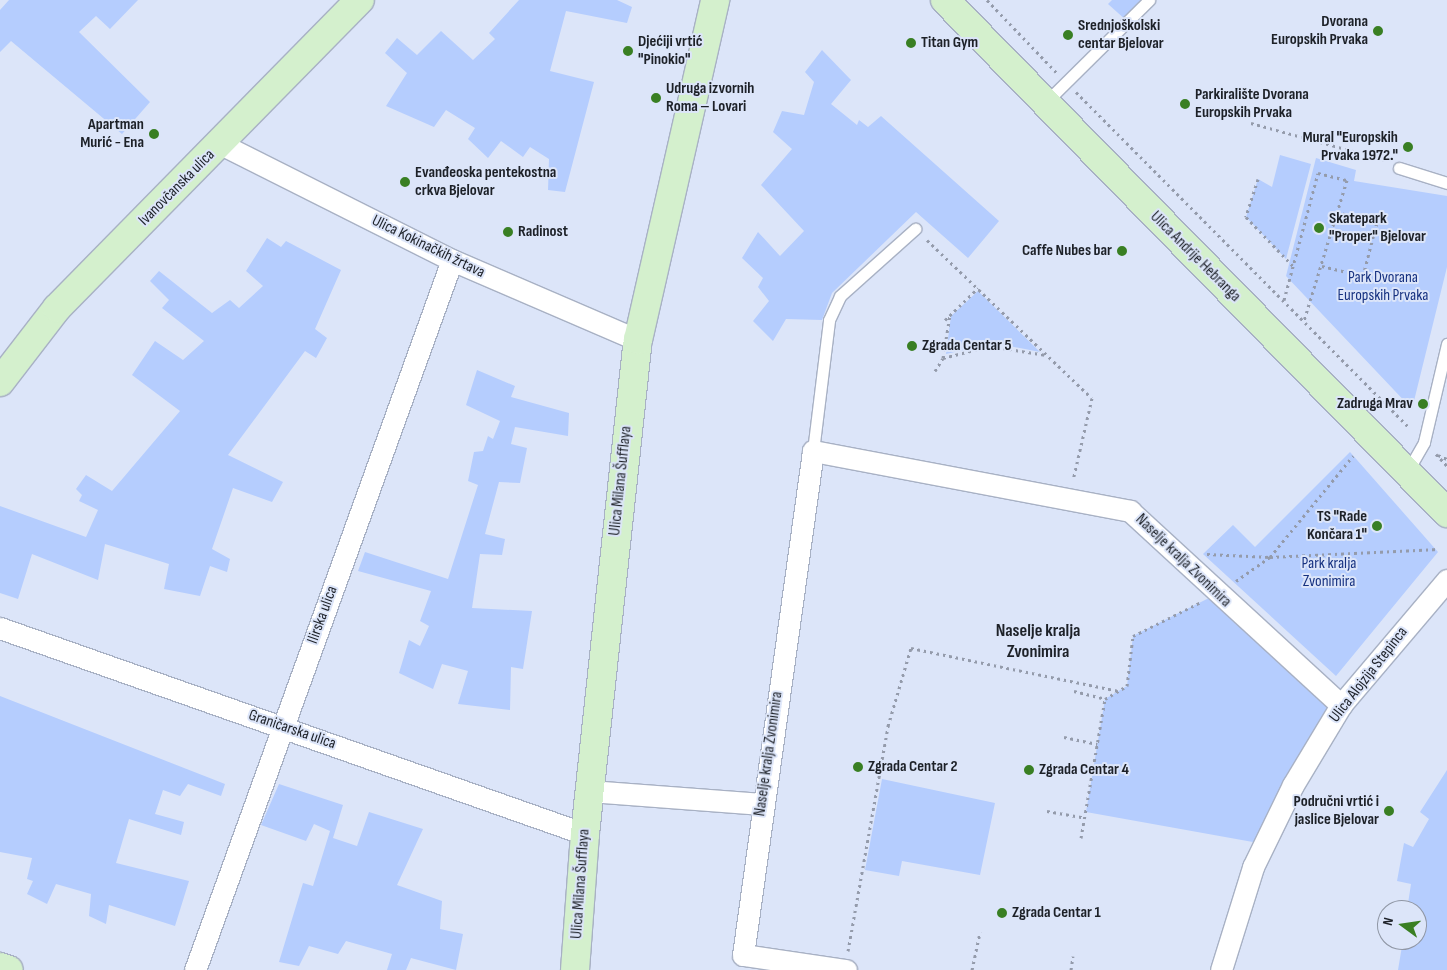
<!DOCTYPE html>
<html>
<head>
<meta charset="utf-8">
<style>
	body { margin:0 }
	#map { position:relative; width:1447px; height:970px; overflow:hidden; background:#dce5f9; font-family:"Sofia Sans Condensed",sans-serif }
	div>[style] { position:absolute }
	.green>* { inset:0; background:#b5cdfe }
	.path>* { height:3px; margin-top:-1.5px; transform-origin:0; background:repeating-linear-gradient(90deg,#949bab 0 2.5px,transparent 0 6.5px) }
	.roads { filter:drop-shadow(1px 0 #a8b1c4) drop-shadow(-1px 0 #a8b1c4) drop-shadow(0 1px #a8b1c4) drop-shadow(0 -1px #a8b1c4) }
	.lane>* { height:11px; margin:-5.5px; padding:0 5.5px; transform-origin:5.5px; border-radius:5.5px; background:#fff }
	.street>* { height:21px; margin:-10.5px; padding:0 10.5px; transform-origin:10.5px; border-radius:10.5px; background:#fff }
	.secondary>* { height:28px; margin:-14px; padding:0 14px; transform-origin:14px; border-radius:14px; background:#d4f0cd }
	.dots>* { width:14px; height:14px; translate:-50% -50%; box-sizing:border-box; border:2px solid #dce5f9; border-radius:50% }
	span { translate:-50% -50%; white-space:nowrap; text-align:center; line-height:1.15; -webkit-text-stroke:4px #dce5f9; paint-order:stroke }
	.poi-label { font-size:16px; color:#1d2128; font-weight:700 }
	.right { translate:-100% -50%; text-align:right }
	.left { translate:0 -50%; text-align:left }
	.street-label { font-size:16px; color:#1d2128 }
	.park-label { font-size:16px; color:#173281 }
	.neighbourhood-label { font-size:18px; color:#1d2128; font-weight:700 }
	.north { position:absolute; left:1377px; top:900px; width:50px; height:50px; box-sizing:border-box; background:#dce5f9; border:1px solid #9097a5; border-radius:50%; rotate:284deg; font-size:14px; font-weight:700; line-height:20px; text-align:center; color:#1d2128 }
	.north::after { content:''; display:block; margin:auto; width:18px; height:22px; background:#397f23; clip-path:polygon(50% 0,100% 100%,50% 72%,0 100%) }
</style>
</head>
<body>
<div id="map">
	<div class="green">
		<div style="clip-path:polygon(9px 0,138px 0,110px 29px,96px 16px,79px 32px,150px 102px,122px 134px,11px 41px,0 52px,0 10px)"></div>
		<div style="clip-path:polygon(519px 0,617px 0,632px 7px,627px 23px,566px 11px,550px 71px,594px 82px,565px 192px,548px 190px,549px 159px,530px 147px,523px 157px,501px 141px,488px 158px,468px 139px,475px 128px,446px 110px,434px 127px,386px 106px,407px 73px,385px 53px,397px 38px,417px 55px,441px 31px,473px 60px,495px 39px,489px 33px)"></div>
		<div style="clip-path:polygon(1112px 0,1147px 0,1127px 21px,1108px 4px)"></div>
		<div style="clip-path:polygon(822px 50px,851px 80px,831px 104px,857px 125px,859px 120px,868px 127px,881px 116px,999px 221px,968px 258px,916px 212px,832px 293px,822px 320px,786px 319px,773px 341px,753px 321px,769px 301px,758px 287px,763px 278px,742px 258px,758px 232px,780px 256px,804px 231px,761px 185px,792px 149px,773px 132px,782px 111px,804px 115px,814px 82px,805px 72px)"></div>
		<div style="clip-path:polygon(1280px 155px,1311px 164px,1286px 259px,1246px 217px,1258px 179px,1272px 187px)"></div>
		<div style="clip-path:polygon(1316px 158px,1356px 170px,1354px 181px,1447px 196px,1447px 267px,1412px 409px,1286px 276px)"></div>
		<div style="clip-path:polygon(267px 238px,281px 247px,286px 241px,341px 270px,315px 329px,327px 338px,316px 358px,305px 351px,228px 455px,283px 482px,272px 502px,233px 488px,212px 549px,230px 559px,227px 572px,210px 566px,200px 596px,164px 589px,169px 564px,105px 544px,98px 580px,32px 554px,18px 599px,0 593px,0 506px,86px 537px,98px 510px,79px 501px,82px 495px,76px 489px,86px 475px,112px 491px,180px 411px,132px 375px,155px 341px,183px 360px,204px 341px,162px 308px,169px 300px,150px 281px,159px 271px,212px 313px,230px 300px,239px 308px,263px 286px,246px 271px)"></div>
		<div style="clip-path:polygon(978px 291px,1040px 352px,994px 343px,946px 354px,951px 316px)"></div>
		<div style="clip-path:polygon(477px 370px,515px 386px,511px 397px,569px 413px,568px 436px,515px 427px,511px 444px,527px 448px,520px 483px,499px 482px,485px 534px,505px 539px,502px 555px,480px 554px,472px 608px,532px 611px,523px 669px,511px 667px,510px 710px,458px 704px,468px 671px,442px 664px,433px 689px,399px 673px,409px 640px,420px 646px,429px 626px,420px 621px,431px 591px,358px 571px,365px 552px,448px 579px,478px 485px,468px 481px,474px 452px,483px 451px,488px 436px,493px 439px,500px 421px,466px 405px)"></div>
		<div style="clip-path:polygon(1350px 452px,1438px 552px,1336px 676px,1203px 554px,1233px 525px,1255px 547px)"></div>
		<div style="clip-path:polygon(1217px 594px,1341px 705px,1264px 844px,1086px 812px,1105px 699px,1127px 686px,1133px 636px)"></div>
		<div style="clip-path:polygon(0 696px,225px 784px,221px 796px,188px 784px,180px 796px,163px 790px,155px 814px,184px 822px,181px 835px,129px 819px,116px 863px,189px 881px,175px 926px,109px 905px,106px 924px,89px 916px,91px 894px,56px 884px,47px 904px,27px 894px,33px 881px,27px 879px,32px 858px,0 852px)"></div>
		<div style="clip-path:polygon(1447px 770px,1447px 970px,1398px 970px,1403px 940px,1417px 940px,1417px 910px,1407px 910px,1411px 884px,1397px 881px,1404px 843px,1413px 847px,1429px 819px,1420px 812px)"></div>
		<div style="clip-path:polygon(882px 779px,995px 803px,980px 875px,902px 861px,899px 876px,865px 870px)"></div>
		<div style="clip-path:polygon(279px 784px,343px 805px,333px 838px,357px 846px,369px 812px,423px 829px,397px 885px,442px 901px,440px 929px,463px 934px,456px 970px,411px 958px,406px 970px,387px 970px,392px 954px,346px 941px,338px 954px,309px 946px,299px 966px,279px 962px,303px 883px,313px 886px,330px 831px,314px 824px,306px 841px,261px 825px)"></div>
	</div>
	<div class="path">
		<div style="left:987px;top:0;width:100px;rotate:46.2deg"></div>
		<div style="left:1076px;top:92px;width:474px;rotate:45.2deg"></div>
		<div style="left:1251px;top:123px;width:139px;rotate:15.4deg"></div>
		<div style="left:1258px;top:179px;width:40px;rotate:108deg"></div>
		<div style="left:1246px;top:217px;width:68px;rotate:46.2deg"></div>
		<div style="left:927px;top:240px;width:228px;rotate:43.8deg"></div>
		<div style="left:1092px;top:398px;width:84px;rotate:103deg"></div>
		<div style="left:1322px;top:266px;width:42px;rotate:13.7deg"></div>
		<div style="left:1363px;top:276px;width:56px;rotate:-75.5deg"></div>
		<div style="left:1377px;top:222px;width:41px;rotate:-166deg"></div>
		<div style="left:1284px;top:300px;width:131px;rotate:-75deg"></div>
		<div style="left:1318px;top:173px;width:30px;rotate:14deg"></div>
		<div style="left:1347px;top:180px;width:147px;rotate:107deg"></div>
		<div style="left:945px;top:320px;width:46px;rotate:-44.1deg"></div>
		<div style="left:943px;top:358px;width:49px;rotate:-14.3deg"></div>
		<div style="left:990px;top:346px;width:57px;rotate:9.1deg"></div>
		<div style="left:935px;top:371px;width:15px;rotate:-58deg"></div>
		<div style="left:943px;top:358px;width:44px;rotate:-80.8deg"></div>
		<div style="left:1436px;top:454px;width:16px;rotate:47deg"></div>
		<div style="left:1438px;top:455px;width:10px;rotate:24deg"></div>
		<div style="left:1207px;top:554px;width:63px;rotate:2.7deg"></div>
		<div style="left:1270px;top:557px;width:169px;rotate:-2.7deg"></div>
		<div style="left:1236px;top:581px;width:42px;rotate:-35.2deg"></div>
		<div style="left:1270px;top:557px;width:131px;rotate:-50.6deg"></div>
		<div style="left:1074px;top:691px;width:32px;rotate:14deg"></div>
		<div style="left:1064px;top:737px;width:34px;rotate:12deg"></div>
		<div style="left:1047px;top:811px;width:39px;rotate:10deg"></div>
		<div style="left:1081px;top:838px;width:141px;rotate:-80.2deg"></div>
		<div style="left:1105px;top:699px;width:26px;rotate:-31deg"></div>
		<div style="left:1127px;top:686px;width:50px;rotate:-83.2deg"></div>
		<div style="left:1133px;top:636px;width:76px;rotate:-26.6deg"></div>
		<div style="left:848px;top:951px;width:229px;rotate:-79.9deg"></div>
		<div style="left:888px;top:726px;width:81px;rotate:-73.6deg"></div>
		<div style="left:911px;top:648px;width:211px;rotate:11.7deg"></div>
		<div style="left:972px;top:970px;width:39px;rotate:-78deg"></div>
		<div style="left:1071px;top:970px;width:14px;rotate:-82deg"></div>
	</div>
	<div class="roads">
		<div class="lane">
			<div style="left:1046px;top:102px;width:145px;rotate:-44.7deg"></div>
			<div style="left:1399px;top:168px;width:50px;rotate:17.4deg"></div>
			<div style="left:813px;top:451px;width:132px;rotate:-83deg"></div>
			<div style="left:829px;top:320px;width:26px;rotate:-65deg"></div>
			<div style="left:840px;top:296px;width:101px;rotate:-41.8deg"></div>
			<div style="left:1407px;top:472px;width:34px;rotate:-60deg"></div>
			<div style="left:1424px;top:442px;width:101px;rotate:-76.8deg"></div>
		</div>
		<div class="street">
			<div style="left:221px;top:144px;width:258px;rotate:26.7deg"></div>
			<div style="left:452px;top:260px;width:202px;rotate:23.3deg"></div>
			<div style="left:0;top:628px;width:620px;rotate:19.4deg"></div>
			<div style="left:590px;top:791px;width:172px;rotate:4.3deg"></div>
			<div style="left:195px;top:970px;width:755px;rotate:-70.1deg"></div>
			<div style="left:846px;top:970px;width:104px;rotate:-171.7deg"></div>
			<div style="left:743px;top:955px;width:509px;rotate:-82.09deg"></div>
			<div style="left:813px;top:451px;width:323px;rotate:10.7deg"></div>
			<div style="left:1130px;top:511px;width:287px;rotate:42.6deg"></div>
			<div style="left:1221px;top:970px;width:108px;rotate:-72.7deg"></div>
			<div style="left:1253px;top:867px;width:91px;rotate:-64deg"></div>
			<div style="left:1293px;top:785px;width:93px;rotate:-59deg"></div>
			<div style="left:1341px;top:705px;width:164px;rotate:-49.7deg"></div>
		</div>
		<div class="secondary">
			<div style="left:945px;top:0;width:718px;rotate:45.62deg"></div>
			<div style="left:0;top:382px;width:93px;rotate:-52.4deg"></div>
			<div style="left:57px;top:308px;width:432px;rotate:-45.5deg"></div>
			<div style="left:0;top:967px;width:9px;rotate:18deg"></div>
			<div style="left:575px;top:970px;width:136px;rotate:-85.8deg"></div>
			<div style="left:585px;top:834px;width:497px;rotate:-83.9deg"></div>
			<div style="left:638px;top:340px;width:349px;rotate:-77.2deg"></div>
		</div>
	</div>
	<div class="dots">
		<div style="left:1378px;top:31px;background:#397f23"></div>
		<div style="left:1068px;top:35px;background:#397f23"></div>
		<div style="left:911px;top:43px;background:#397f23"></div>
		<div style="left:628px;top:51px;background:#397f23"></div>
		<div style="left:656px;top:98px;background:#397f23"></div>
		<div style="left:1185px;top:104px;background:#397f23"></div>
		<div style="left:154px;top:134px;background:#397f23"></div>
		<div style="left:1408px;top:147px;background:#397f23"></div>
		<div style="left:405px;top:182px;background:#397f23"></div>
		<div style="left:1319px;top:228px;background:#397f23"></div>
		<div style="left:508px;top:232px;background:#397f23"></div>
		<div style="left:1122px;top:251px;background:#397f23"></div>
		<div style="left:912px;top:346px;background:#397f23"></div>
		<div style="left:1423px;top:404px;background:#397f23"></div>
		<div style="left:1377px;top:526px;background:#397f23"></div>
		<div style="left:858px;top:767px;background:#397f23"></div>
		<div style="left:1029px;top:770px;background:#397f23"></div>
		<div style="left:1389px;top:811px;background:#397f23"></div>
		<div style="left:1002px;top:913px;background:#397f23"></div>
	</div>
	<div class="poi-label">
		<span class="right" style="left:1368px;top:31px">Dvorana<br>Europskih Prvaka</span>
		<span class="left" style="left:1078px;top:35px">Srednjoškolski<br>centar Bjelovar</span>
		<span class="left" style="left:638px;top:51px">Djećiji vrtić<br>"Pinokio"</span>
		<span class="left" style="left:921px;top:43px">Titan Gym</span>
		<span class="left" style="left:666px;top:98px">Udruga izvornih<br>Roma – Lovari</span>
		<span class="left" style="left:1195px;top:104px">Parkiralište Dvorana<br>Europskih Prvaka</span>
		<span class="right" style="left:144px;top:134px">Apartman<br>Murić - Ena</span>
		<span class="right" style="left:1398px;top:147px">Mural "Europskih<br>Prvaka 1972."</span>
		<span class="left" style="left:415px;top:182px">Evanđeoska pentekostna<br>crkva Bjelovar</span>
		<span class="left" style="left:1329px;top:228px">Skatepark<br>"Proper" Bjelovar</span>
		<span class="left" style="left:518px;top:232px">Radinost</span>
		<span class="right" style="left:1112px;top:251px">Caffe Nubes bar</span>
		<span class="left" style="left:922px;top:346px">Zgrada Centar 5</span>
		<span class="right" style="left:1413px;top:404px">Zadruga Mrav</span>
		<span class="right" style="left:1367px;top:526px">TS "Rade<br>Končara 1"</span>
		<span class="left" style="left:868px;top:767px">Zgrada Centar 2</span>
		<span class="left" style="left:1039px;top:770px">Zgrada Centar 4</span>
		<span class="right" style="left:1379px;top:811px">Područni vrtić i<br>jaslice Bjelovar</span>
		<span class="left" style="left:1012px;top:913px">Zgrada Centar 1</span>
	</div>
	<div class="street-label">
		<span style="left:177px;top:188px;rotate:-45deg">Ivanovčanska ulica</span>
		<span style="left:428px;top:247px;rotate:26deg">Ulica Kokinačkih žrtava</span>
		<span style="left:1195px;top:257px;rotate:45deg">Ulica Andrije Hebranga</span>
		<span style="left:621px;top:481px;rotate:-84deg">Ulica Milana Šufflaya</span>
		<span style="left:1183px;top:561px;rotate:44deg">Naselje kralja Zvonimira</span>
		<span style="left:323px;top:615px;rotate:-70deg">Ilirska ulica</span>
		<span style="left:1369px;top:675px;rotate:-52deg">Ulica Alojzija Stepinca</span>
		<span style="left:292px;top:730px;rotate:19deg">Graničarska ulica</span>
		<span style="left:769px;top:754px;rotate:-82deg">Naselje kralja Zvonimira</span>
		<span style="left:581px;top:884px;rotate:-86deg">Ulica Milana Šufflaya</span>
	</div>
	<div class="park-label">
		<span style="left:1383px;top:287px">Park Dvorana<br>Europskih Prvaka</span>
		<span style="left:1329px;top:573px">Park kralja<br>Zvonimira</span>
	</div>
	<div class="neighbourhood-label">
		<span style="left:1038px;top:642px">Naselje kralja<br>Zvonimira</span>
	</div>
	<div class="north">N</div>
</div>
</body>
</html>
